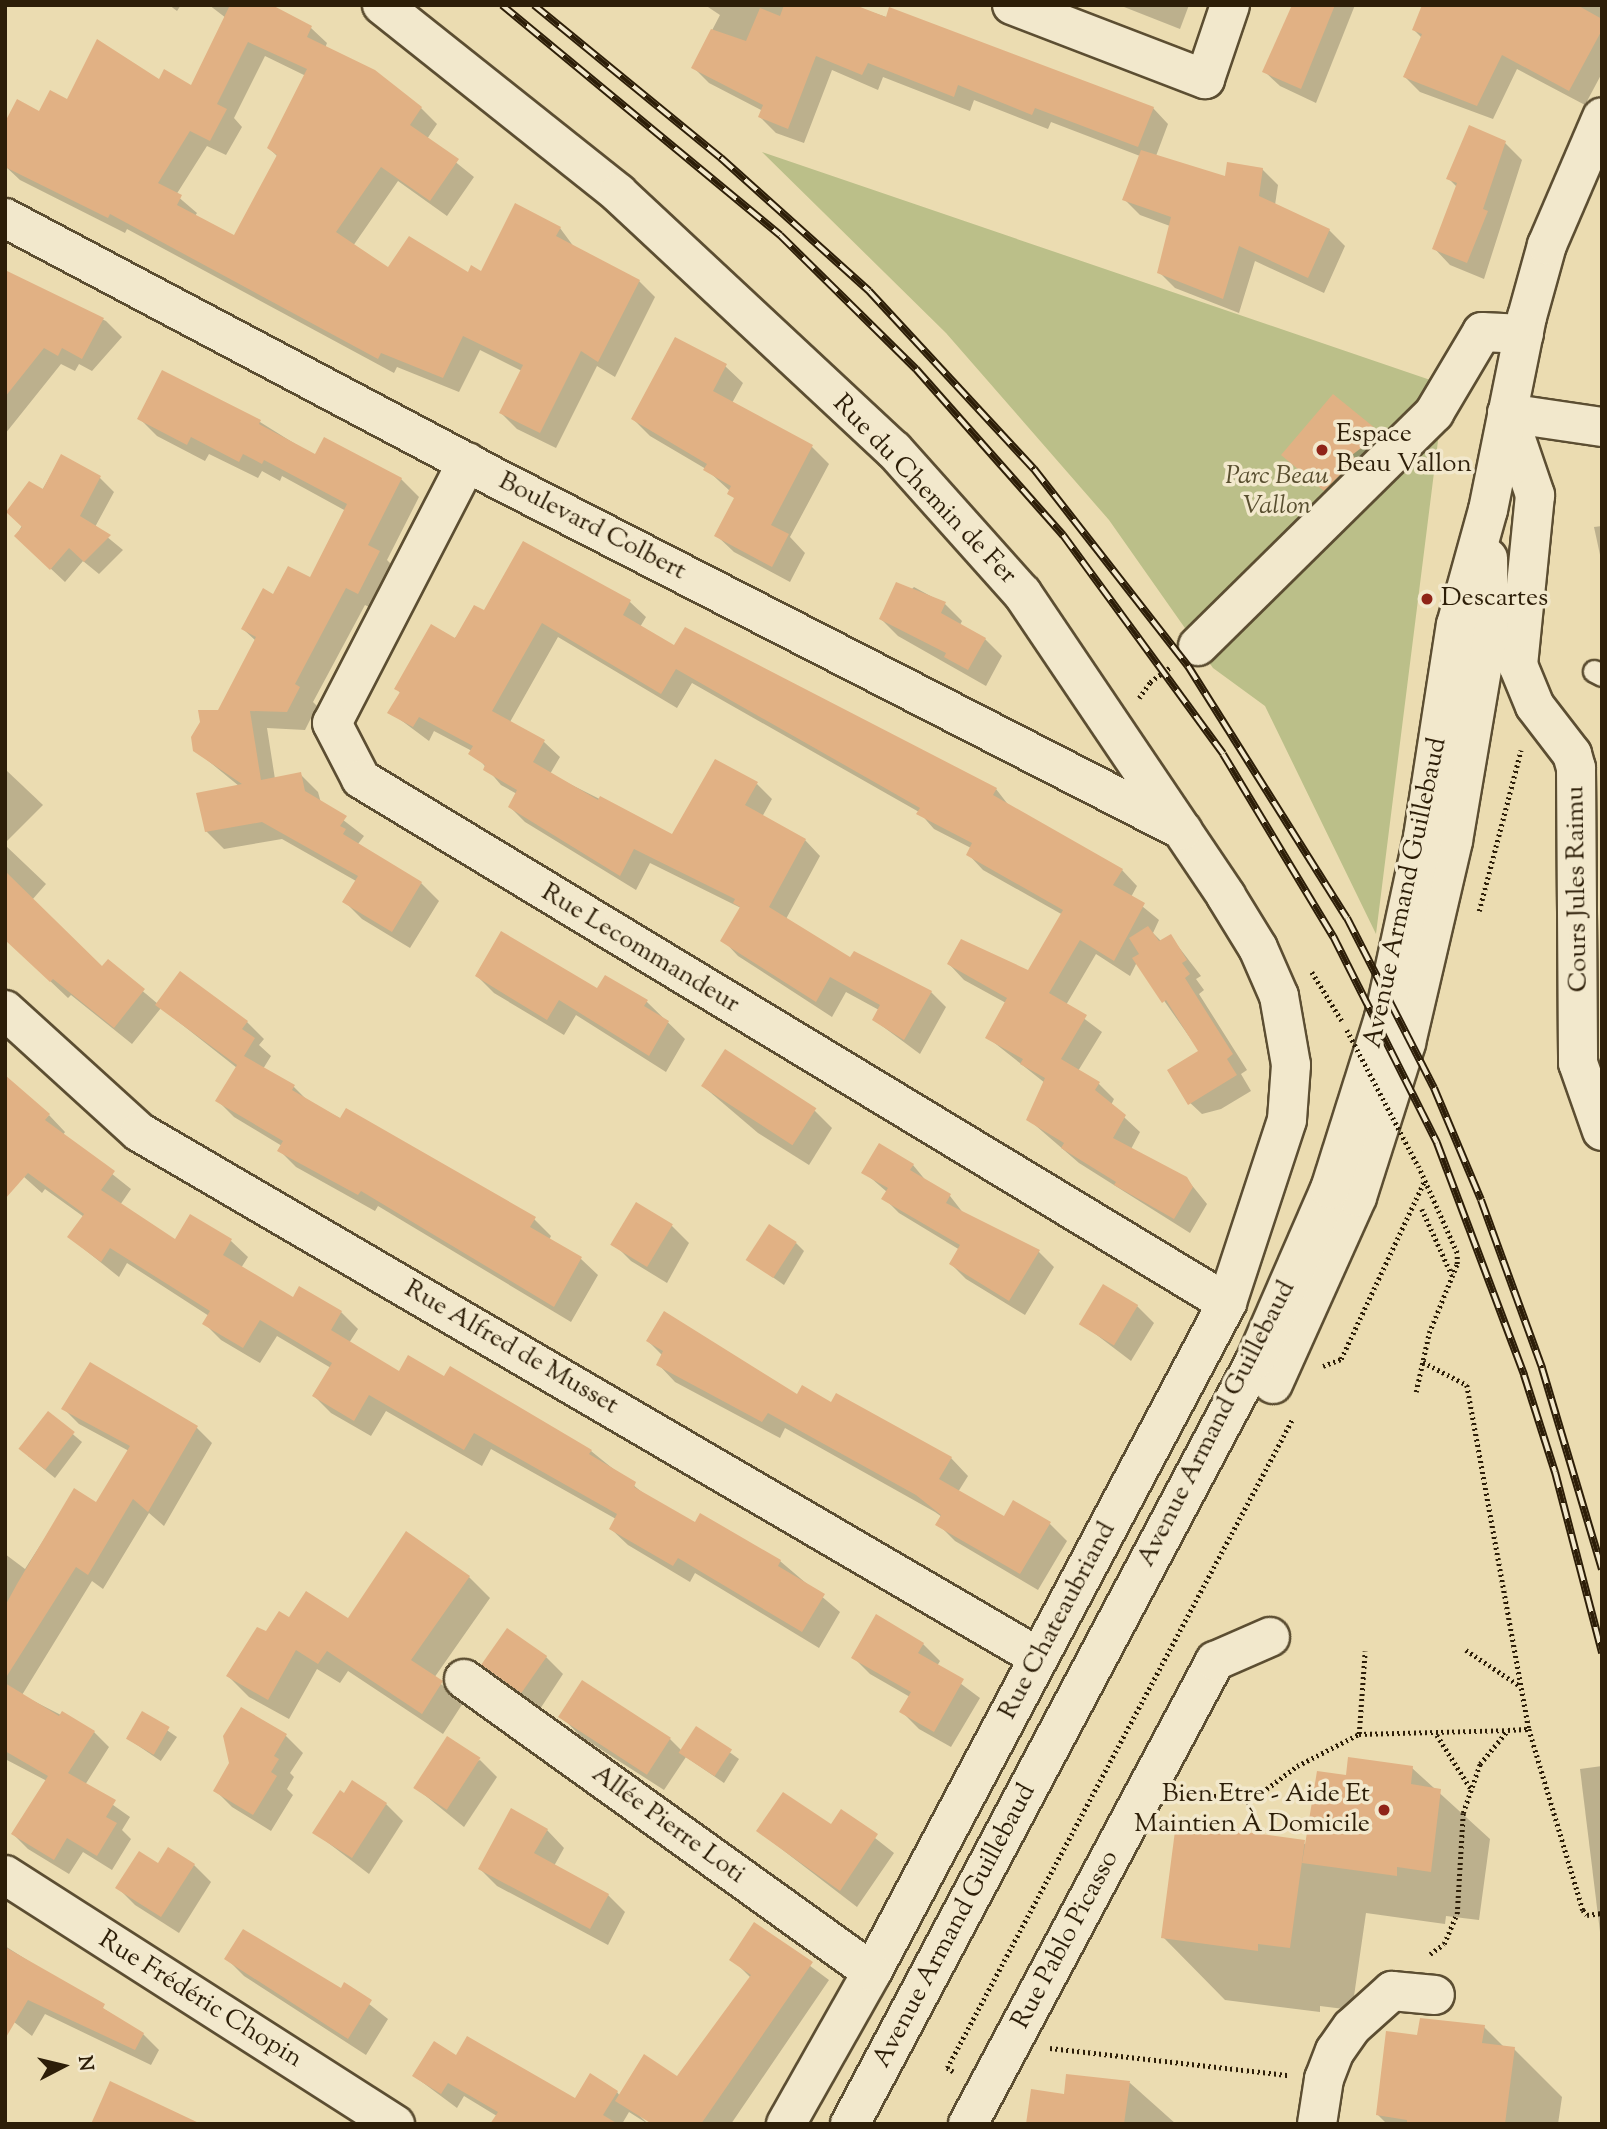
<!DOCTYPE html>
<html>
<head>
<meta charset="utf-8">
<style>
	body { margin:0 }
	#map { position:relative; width:1607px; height:2129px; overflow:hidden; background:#ebdcb1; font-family:"Sorts Mill Goudy",serif }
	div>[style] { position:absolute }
	.green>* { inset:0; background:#bbbf89 }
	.shadow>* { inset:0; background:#0003; transform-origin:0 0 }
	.building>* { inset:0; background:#e1b184; transform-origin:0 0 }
	.path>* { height:4.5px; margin-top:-2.25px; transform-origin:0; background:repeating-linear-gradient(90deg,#2d1e08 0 2px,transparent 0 5.5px) }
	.roads { filter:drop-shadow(2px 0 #5c4e32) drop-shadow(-2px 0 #5c4e32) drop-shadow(0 2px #5c4e32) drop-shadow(0 -2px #5c4e32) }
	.lane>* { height:21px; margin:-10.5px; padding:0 10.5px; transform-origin:10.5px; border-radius:10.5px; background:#f2e8cc }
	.street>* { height:38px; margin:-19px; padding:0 19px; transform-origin:19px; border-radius:19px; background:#f2e8cc }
	.secondary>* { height:38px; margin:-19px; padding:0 19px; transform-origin:19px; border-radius:19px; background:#f2e8cc }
	.rail>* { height:8px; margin-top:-4px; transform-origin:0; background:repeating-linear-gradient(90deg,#f2e8cc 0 16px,#2d1e08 0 32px); box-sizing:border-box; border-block:2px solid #2d1e08 }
	.path-bridge>* { height:4.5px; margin-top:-2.25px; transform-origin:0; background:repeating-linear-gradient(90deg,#2d1e08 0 2px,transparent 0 5.5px) }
	.dots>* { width:19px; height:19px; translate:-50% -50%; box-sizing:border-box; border:4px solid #f2e8cc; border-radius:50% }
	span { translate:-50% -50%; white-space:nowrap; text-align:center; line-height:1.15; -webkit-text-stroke:7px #f2e8cc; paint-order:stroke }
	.poi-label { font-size:26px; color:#2d1e08 }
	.left { translate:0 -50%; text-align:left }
	.right { translate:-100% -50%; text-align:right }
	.park-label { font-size:26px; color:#584e2f; font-style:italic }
	.street-label { font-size:26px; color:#2d1e08 }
	.frame { position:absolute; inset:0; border:7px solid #2d1e08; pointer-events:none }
	.north { position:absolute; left:28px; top:2031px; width:70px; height:70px; -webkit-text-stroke:5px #f2e8cc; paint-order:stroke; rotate:83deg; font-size:19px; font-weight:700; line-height:28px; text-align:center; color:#2d1e08 }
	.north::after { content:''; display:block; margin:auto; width:24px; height:32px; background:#2d1e08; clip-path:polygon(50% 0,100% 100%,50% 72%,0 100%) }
</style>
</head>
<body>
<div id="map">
	<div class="green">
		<div style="clip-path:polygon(762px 152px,1445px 385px,1376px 934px,1265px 706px,1213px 668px,1109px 520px,946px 333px)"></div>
	</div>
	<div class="shadow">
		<div style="clip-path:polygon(169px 5px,181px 5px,177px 11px)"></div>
		<div style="clip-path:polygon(evenodd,209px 5px,268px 5px,311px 28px,327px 43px,325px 48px,374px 72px,421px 108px,437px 124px,427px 139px,474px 177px,447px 216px,398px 181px,353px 246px,388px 269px,481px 273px,560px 228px,574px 247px,639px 281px,655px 297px,615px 377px,597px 366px,556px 448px,517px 429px,501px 413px,522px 371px,480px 350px,459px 392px,397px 367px,394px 373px,127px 229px,125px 233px,20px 180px,5px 166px,40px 114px,68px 101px,160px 81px,192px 88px,226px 18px,209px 5px,265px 56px,306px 76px,269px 148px,278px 157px,235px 238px,195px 216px,197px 213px,176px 195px,207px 146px,226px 155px,242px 127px,234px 118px,265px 56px)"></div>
		<div style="clip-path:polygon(705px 5px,851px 5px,1153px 108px,1168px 124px,1156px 156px,1227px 178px,1262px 169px,1278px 185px,1275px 205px,1329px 230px,1345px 246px,1324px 293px,1255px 261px,1239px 313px,1175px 288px,1159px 272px,1170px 226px,1140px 215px,1124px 199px,1140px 156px,1051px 122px,1048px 129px,974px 100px,970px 111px,883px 77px,878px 90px,832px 70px,804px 143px,776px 133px,760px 117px,763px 111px,709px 83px,693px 67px,720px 15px)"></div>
		<div style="clip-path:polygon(1119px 5px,1189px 5px,1180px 29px)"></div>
		<div style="clip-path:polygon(1293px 5px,1355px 5px,1316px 103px,1280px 86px,1264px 71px)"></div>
		<div style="clip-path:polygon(1424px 5px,1602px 5px,1602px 73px,1585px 105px,1517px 69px,1493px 119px,1420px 92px,1405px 77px,1422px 38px,1414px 30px)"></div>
		<div style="clip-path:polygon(1470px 128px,1505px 143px,1522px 160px,1484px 279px,1450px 265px,1434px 248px,1458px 188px,1448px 178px)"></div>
		<div style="clip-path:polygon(11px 275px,106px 321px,122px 337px,92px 371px,79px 364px,75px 371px,61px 364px,5px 434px,5px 287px)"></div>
		<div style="clip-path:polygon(725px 366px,743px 383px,732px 403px,812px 447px,829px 464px,790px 537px,805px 553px,790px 582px,734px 552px,716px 535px,735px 499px,730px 491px,706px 469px,650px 436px,633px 419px)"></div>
		<div style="left:1334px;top:397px;width:82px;height:77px;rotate:41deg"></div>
		<div style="clip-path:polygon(139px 418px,260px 422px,316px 457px,401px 479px,419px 497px,387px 560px,397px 570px,377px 611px,365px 605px,313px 702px,317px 706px,305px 730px,267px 728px,275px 779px,300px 774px,318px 792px,321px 803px,364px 836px,358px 844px,421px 883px,439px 901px,410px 948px,362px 919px,344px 901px,356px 881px,282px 839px,224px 849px,206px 831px,239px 786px,195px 750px,202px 723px,219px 712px,256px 641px,243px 629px,274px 596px,310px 579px,346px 511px,282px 476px,280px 481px,262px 471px,258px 478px,209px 454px,205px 461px,157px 436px)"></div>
		<div style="clip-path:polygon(61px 457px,100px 478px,114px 492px,95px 527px,123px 550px,99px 574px,83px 561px,65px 582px,16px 536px)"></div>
		<div style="clip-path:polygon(1602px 526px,1602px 564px,1594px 527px)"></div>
		<div style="clip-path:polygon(524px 543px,630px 602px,646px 617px,640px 627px,675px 648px,996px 789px,1010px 807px,1122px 870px,1137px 886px,1131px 897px,1159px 920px,1153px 933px,1162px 942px,1171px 937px,1201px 976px,1196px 979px,1204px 990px,1199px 994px,1247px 1070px,1241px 1074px,1251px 1091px,1221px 1109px,1202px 1114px,1186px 1099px,1200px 1052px,1137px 962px,1130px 976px,1096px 954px,1066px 1005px,1102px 1032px,1078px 1071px,1099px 1084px,1114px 1099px,1111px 1105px,1140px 1132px,1131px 1149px,1186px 1178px,1207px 1204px,1190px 1233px,1079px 1163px,1028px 1119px,1045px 1083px,987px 1037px,1006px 1003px,964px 980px,949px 964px,1029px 972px,1063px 915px,983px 870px,968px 854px,971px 848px,934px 829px,919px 812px,692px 683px,677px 708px,558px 637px,510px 722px,544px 742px,560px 757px,550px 774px,673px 836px,757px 784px,772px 799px,762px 817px,805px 840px,820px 856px,786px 919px,851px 960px,931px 992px,946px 1007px,920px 1054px,874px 1020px,879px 1010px,846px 992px,832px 1017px,738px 956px,723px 940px,741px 908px,650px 863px,636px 890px,525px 822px,510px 807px,517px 794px,501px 785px,472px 751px,434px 731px,429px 741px,390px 712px,401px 694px,396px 688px,484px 613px)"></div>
		<div style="clip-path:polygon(914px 587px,945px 604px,962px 621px,960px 625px,985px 639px,1002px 656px,986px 686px,898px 636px,881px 619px)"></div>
		<div style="clip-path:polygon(6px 770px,43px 805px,5px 843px,5px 771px)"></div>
		<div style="clip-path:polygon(5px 845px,46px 884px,32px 900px,102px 969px,108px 962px,158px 1004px,247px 1022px,264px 1039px,259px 1045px,271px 1056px,263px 1069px,294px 1087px,309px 1102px,534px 1219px,551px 1236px,549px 1240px,581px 1259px,598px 1275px,571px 1322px,378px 1206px,375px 1211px,296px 1167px,279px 1150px,282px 1146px,234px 1117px,217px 1100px,237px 1068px,161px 1008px,132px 1044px,71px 995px,68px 998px,5px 938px)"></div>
		<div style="clip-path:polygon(477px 976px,598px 991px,647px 1002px,685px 1039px,666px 1072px,576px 1015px,564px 1035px,494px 993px)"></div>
		<div style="clip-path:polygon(704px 1087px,815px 1111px,832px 1128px,809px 1165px,758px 1133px)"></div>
		<div style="clip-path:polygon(49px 1115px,65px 1132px,63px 1135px,131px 1189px,120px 1205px,175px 1241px,231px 1241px,248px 1257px,241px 1268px,293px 1300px,300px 1289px,341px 1312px,358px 1329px,349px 1343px,399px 1374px,445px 1378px,591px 1451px,648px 1497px,695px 1525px,780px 1561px,840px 1612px,819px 1648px,695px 1573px,690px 1582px,628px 1545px,611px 1529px,616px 1519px,491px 1449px,482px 1466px,386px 1411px,371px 1436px,331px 1413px,314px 1396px,331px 1368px,277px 1336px,260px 1363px,221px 1340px,205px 1324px,209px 1316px,127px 1263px,119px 1277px,69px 1237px,84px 1217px,45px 1189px,42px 1193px,5px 1160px)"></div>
		<div style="clip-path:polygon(913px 1165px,927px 1182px,950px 1196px,964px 1214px,1039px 1252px,1054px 1267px,1025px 1315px,966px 1279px,951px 1264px,960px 1250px,899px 1213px,884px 1198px,887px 1192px,864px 1172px)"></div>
		<div style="clip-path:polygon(636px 1205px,672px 1226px,689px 1243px,667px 1283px,631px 1261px,614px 1244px)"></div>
		<div style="clip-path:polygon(796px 1243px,804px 1251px,784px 1285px,748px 1260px)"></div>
		<div style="clip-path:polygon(1137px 1306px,1154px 1323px,1131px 1361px,1081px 1323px)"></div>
		<div style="clip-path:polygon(648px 1341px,797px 1397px,832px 1405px,951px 1458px,968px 1476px,958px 1492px,1004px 1519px,1014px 1502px,1050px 1524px,1067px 1541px,1038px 1590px,955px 1541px,938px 1524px,942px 1517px,935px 1512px,785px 1428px,780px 1438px,675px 1382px,658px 1364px,663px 1356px)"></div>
		<div style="clip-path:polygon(64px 1409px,197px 1428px,212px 1443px,164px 1526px,149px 1513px,103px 1589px,92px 1581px,22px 1695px,94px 1732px,109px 1747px,85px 1785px,130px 1817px,122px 1830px,131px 1839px,112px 1870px,83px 1852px,69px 1874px,28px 1849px,13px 1834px,47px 1781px,5px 1759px,5px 1554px,25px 1569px,75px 1491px,97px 1504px,129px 1451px,79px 1424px)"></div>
		<div style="clip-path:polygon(48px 1413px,82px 1442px,55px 1478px,28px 1456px)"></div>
		<div style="clip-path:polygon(469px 1577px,490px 1598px,434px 1678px,463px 1703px,443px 1734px,348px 1671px,340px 1683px,317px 1669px,289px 1719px,249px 1697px,228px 1676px,267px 1633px,348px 1620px)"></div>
		<div style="clip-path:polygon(923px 1644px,940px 1661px,937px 1666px,980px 1698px,951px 1747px,919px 1729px,902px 1712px,910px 1697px,870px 1674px,853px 1657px)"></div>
		<div style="clip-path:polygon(546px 1657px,563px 1674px,540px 1709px,483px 1664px)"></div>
		<div style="clip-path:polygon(241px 1709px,286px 1736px,303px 1753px,290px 1773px,294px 1777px,287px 1789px,293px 1795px,271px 1831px,232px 1807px,215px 1790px,231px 1763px)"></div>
		<div style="left:143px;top:1714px;width:41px;height:29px;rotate:34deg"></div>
		<div style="clip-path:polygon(563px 1718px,670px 1739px,682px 1751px,696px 1728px,739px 1759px,724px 1783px,686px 1757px,664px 1790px,580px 1736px)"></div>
		<div style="clip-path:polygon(480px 1760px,497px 1777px,464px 1827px,416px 1788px)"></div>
		<div style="clip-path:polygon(1602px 1766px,1602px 1948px,1580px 1769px)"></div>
		<div style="clip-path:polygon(1412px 1768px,1490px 1839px,1479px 1920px,1446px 1916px,1445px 1924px,1366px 1913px,1352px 2010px,1320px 2006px,1320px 2012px,1225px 2000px,1163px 1937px,1208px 1837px,1307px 1844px,1348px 1777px)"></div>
		<div style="clip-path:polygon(386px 1804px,403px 1821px,369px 1874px,314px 1832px)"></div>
		<div style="clip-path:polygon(842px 1812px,894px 1853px,857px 1907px,758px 1831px,832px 1827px)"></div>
		<div style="clip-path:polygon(547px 1830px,564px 1848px,554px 1866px,608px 1895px,625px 1912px,608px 1945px,497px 1886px,480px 1869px)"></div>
		<div style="clip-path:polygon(194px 1865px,211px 1882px,179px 1933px,135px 1905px,118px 1888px)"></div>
		<div style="clip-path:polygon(755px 1925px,829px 1980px,731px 2124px,655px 2124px,635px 2111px,648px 2124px,629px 2112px,622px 2124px,510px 2124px,464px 2096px,457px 2108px,414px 2076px,457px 2057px,575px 2101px,617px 2092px,620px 2096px,677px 2078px,751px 1978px,732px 1959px)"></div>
		<div style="clip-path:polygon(5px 1946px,143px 2034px,159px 2050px,151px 2065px,45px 2014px,32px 2036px,5px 2015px)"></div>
		<div style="clip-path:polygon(227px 1959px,341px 1990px,345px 1985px,388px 2019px,366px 2055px,244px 1976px)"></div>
		<div style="clip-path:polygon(1484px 2027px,1505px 2048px,1514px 2049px,1562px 2097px,1558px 2124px,1387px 2124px,1377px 2114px,1418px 2037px)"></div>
		<div style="clip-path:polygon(1130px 2083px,1176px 2124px,1028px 2124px,1065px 2096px)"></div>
	</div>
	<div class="building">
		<div style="clip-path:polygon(evenodd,230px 5px,272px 5px,312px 26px,307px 37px,375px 70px,422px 107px,410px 125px,459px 159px,430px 201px,381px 167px,336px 232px,388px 267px,409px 236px,468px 272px,471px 265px,481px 271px,515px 203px,561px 227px,556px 236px,640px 280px,598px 362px,581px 351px,540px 433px,499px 413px,523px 365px,463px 336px,443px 378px,381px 353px,378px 359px,110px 214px,108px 218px,5px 167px,5px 122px,17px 99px,39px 111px,50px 90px,67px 99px,97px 39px,159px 79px,164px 69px,191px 85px,230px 5px,248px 42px,307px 69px,267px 148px,277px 155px,234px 235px,177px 205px,182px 195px,158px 183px,190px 131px,210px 141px,227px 109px,217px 104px,248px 42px)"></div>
		<div style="clip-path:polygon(784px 5px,855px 5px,886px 17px,889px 7px,1154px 107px,1138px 147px,1035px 108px,1032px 115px,958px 85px,954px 97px,868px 63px,862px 75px,816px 56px,788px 129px,758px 117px,763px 105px,691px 68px,711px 29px,746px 41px,760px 8px,780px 16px)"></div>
		<div style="clip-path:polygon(1292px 5px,1335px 5px,1301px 89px,1262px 72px)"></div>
		<div style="clip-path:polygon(1422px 5px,1577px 5px,1602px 19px,1602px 30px,1569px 91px,1502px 55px,1477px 106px,1403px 77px,1422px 34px,1412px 30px)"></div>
		<div style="clip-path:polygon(1469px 125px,1506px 141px,1483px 209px,1488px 211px,1467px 263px,1432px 249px,1457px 183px,1446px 179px)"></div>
		<div style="clip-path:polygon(1141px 150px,1225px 176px,1227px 162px,1263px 168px,1259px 196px,1330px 229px,1308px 278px,1239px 246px,1223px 299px,1157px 273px,1171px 217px,1122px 200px)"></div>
		<div style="clip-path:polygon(5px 270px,104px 318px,82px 359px,62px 348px,58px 356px,44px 348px,5px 397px)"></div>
		<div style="clip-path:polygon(675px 337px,727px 364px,713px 391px,813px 445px,771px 525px,789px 534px,772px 567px,714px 536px,734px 498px,727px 494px,731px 486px,703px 470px,707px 464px,631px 419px)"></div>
		<div style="clip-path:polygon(162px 370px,261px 420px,259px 424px,315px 454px,324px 437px,402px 478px,368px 545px,380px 551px,358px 594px,346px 588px,295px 684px,300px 687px,287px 712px,250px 711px,261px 780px,301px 772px,305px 791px,347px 816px,340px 826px,346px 829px,343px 834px,422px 882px,392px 932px,342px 902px,358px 876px,262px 822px,205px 832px,196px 793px,242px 784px,193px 751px,191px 737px,200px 722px,198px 710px,218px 710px,256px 637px,241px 629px,263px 588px,273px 594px,288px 566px,310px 577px,347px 504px,264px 460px,262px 464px,243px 454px,239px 462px,191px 437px,187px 445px,137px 419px)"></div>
		<div style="clip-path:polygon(1333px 394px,1381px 433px,1352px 455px,1356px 459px,1324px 491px,1281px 455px)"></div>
		<div style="clip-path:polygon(61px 454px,101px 476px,80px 516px,111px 535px,84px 562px,69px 548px,50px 570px,14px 536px,22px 527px,6px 512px,29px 481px,43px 489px)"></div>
		<div style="clip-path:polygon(523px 541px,631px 600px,623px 615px,674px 645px,685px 627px,997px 788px,993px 795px,1123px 869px,1113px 885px,1145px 903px,1114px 961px,1080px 940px,1049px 993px,1087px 1015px,1061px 1059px,1100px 1082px,1095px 1090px,1126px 1115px,1113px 1138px,1187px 1177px,1193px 1187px,1174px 1219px,1114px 1185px,1116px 1182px,1061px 1148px,1064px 1143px,1026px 1120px,1045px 1078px,1020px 1064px,1023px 1059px,985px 1038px,1007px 998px,947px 964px,961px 939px,1028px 970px,1063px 910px,966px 855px,972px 843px,916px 814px,920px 808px,676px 669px,661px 694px,542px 623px,492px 711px,545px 740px,533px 762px,598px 800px,600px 796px,672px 834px,715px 759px,758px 782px,745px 805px,806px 839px,769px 907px,850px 957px,854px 951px,932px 991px,904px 1040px,872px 1020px,880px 1005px,830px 977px,816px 1002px,720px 941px,740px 907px,733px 903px,735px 899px,634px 849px,620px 876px,508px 807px,517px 790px,483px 770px,485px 765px,468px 754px,473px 746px,419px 717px,413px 727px,387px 713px,400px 692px,394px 689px,431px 624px,455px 638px,474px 605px,484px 610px)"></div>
		<div style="clip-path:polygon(896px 582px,946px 602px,941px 613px,986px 638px,968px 670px,944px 657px,946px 653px,879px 619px)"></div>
		<div style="clip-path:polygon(5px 871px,102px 966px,108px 959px,145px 989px,114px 1028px,53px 979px,50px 982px,5px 940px)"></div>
		<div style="clip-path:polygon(1148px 926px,1159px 941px,1171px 934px,1187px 960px,1182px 963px,1190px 974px,1185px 978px,1233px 1054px,1227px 1059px,1237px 1075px,1188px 1105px,1167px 1070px,1198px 1051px,1166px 1000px,1162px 1003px,1132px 958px,1139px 954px,1129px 938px)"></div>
		<div style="clip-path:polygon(501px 931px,597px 988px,605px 975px,648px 1000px,644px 1006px,669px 1021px,649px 1056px,559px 1000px,547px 1020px,475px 976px)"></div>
		<div style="clip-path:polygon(180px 971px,248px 1021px,242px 1029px,255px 1038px,244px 1056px,295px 1085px,292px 1090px,340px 1118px,346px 1108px,536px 1217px,530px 1227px,582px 1257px,554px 1307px,361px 1191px,358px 1195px,277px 1151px,283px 1141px,215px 1101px,237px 1065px,155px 1005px)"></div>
		<div style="left:725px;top:1049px;width:109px;height:44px;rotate:33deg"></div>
		<div style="clip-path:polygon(5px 1075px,50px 1114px,45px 1120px,115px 1171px,101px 1190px,175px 1239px,190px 1214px,232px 1239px,223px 1255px,293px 1297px,299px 1286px,342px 1311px,331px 1330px,399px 1371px,408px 1355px,444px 1376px,450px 1366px,592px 1450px,589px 1454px,636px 1482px,634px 1487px,695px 1522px,700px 1513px,781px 1560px,778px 1566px,825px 1594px,802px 1632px,678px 1558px,673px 1566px,609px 1529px,617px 1514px,474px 1433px,464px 1450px,369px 1395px,354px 1421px,312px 1396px,332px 1363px,260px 1320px,243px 1348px,202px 1324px,210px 1311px,110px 1248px,101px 1262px,67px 1237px,84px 1214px,28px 1173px,5px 1199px)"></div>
		<div style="clip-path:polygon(879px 1143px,914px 1164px,910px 1170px,951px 1194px,946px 1203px,1040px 1250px,1009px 1301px,949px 1264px,960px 1245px,881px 1199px,888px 1188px,861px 1173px)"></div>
		<div style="left:636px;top:1202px;width:43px;height:50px;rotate:31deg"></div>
		<div style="left:769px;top:1224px;width:33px;height:43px;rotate:33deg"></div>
		<div style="left:1103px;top:1284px;width:41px;height:47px;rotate:31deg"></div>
		<div style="clip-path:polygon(664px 1311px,797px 1394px,802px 1385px,831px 1402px,836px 1393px,952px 1457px,939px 1479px,1004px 1516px,1013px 1500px,1051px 1522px,1020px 1574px,935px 1525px,941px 1515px,916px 1495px,768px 1413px,762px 1422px,656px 1365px,663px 1351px,646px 1341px)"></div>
		<div style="clip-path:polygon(90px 1362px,198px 1426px,148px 1512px,133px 1499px,88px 1575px,76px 1567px,5px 1679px,5px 1606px,17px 1584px,74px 1488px,96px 1502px,130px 1446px,61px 1409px)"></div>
		<div style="left:48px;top:1411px;width:34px;height:48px;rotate:38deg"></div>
		<div style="clip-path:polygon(406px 1531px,470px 1576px,411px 1660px,443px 1681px,422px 1714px,327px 1651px,318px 1664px,296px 1650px,268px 1700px,226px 1676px,257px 1627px,266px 1631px,279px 1611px,289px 1617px,306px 1591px,348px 1618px)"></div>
		<div style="clip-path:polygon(876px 1614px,924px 1643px,918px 1653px,964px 1679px,934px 1732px,899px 1712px,911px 1692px,851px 1658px)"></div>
		<div style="left:507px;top:1628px;width:49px;height:45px;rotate:35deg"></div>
		<div style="left:582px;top:1680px;width:106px;height:44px;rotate:33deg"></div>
		<div style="clip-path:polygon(5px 1683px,59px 1716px,62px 1711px,95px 1731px,68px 1773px,116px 1800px,106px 1817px,117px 1823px,97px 1856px,67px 1838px,54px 1860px,11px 1834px,48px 1776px,5px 1751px)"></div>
		<div style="clip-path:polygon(241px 1707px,287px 1734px,274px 1756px,279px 1759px,271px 1772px,277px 1776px,253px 1815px,213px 1791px,229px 1763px,223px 1736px)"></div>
		<div style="left:142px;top:1711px;width:32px;height:32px;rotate:30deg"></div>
		<div style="left:696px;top:1726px;width:43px;height:32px;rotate:33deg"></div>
		<div style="left:447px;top:1736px;width:40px;height:62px;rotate:33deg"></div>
		<div style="clip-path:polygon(1348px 1757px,1413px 1766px,1411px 1784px,1441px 1789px,1431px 1872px,1397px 1867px,1397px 1876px,1302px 1863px,1317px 1771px,1346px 1775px)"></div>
		<div style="clip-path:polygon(352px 1780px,387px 1803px,352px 1858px,312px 1833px,340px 1790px,344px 1793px)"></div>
		<div style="clip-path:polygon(783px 1792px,831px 1824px,841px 1809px,878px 1834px,840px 1891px,756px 1831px)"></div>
		<div style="clip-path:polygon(511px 1808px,548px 1829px,534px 1853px,609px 1894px,590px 1929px,478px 1869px)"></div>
		<div style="clip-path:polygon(1207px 1827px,1305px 1840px,1290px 1948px,1258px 1944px,1258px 1951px,1161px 1938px,1175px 1831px,1207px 1835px)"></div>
		<div style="clip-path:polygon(168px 1847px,195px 1864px,161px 1917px,115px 1888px,139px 1851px,158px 1863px)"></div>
		<div style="clip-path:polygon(754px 1922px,813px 1962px,701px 2124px,652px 2124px,615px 2101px,644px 2054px,677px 2076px,751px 1975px,729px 1960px)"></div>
		<div style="clip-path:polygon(243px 1929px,341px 1988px,344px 1982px,372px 2000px,348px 2039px,224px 1959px)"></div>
		<div style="clip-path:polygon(5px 1947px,105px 2004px,103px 2008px,144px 2033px,135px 2050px,28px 2000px,5px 2039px)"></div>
		<div style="clip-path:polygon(1420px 2018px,1485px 2025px,1482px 2043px,1515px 2047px,1505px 2124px,1407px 2124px,1407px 2120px,1376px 2115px,1386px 2031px,1417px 2035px)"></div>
		<div style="clip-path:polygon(467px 2036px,575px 2098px,590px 2073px,618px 2091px,603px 2115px,618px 2124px,490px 2124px,498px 2112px,448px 2083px,441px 2094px,412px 2076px,434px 2041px,456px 2055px)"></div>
		<div style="clip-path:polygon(1066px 2074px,1130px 2081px,1124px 2124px,1026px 2124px,1031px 2089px,1064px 2094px)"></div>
		<div style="clip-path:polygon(110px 2081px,201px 2124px,91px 2124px)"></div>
	</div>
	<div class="path">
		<div style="left:1139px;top:698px;width:19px;rotate:-55deg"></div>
		<div style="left:1150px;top:682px;width:24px;rotate:-36deg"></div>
		<div style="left:1479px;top:911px;width:166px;rotate:-75.4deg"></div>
		<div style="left:1312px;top:972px;width:57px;rotate:58.5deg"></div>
		<div style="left:1422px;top:1209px;width:72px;rotate:65.6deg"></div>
		<div style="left:1423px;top:1362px;width:50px;rotate:27.6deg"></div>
		<div style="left:1467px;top:1385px;width:350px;rotate:79.8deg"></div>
		<div style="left:1323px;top:1366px;width:19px;rotate:-21deg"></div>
		<div style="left:1341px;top:1359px;width:195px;rotate:-64.9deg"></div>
		<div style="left:1416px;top:1392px;width:60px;rotate:-77.6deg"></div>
		<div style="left:1429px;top:1333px;width:74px;rotate:-67.9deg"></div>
		<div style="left:1457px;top:1264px;width:11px;rotate:-90deg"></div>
		<div style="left:1457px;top:1253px;width:95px;rotate:-114.1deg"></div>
		<div style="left:1466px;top:1650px;width:65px;rotate:33.7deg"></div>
		<div style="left:1359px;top:1734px;width:83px;rotate:-85.9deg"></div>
		<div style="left:1437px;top:1735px;width:64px;rotate:57.8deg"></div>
		<div style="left:1187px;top:1791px;width:63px;rotate:10.1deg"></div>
		<div style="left:1249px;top:1802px;width:60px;rotate:-36.9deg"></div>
		<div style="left:1297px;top:1766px;width:70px;rotate:-27.3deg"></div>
		<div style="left:1359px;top:1734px;width:148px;rotate:-1.5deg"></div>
		<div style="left:1430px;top:1954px;width:17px;rotate:-36deg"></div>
		<div style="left:1444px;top:1944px;width:33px;rotate:-67deg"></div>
		<div style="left:1457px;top:1914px;width:101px;rotate:-86.6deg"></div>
		<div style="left:1463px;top:1813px;width:52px;rotate:-70.9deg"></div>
		<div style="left:1480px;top:1764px;width:44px;rotate:-50.5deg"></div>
		<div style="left:1508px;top:1730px;width:21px;rotate:-3deg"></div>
		<div style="left:1529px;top:1729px;width:189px;rotate:73.4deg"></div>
		<div style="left:1583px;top:1910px;width:6px;rotate:51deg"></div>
		<div style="left:1587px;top:1915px;width:15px;rotate:-8deg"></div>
		<div style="left:1050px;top:2048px;width:240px;rotate:6.5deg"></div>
		<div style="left:953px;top:2072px;width:7px;rotate:-146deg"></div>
		<div style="left:947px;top:2068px;width:736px;rotate:-61.97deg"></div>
	</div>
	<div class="roads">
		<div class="lane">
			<div style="left:1594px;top:671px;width:9px;rotate:27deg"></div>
		</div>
		<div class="street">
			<div style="left:382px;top:5px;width:302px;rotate:38.5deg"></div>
			<div style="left:618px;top:193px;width:377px;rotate:43deg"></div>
			<div style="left:894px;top:450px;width:192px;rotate:48.2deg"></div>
			<div style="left:1022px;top:593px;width:365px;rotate:56deg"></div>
			<div style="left:1226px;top:896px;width:61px;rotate:58.4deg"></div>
			<div style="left:1258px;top:948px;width:52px;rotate:66.4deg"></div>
			<div style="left:1279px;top:996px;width:70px;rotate:80.1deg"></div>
			<div style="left:1291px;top:1065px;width:55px;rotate:94.2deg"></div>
			<div style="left:1287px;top:1120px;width:193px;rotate:108.2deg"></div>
			<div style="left:1227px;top:1303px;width:757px;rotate:117.95deg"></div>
			<div style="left:872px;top:1972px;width:175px;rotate:119.5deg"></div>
			<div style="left:1012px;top:5px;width:207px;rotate:21deg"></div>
			<div style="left:1205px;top:79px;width:78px;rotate:-71.3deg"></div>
			<div style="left:5px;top:218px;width:551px;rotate:27.91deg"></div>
			<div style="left:492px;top:476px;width:776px;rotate:27.16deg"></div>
			<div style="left:1602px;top:427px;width:96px;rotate:-171.6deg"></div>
			<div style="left:1507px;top:413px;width:87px;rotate:71.1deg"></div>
			<div style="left:1535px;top:495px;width:171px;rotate:95.7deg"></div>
			<div style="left:1518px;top:665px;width:44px;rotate:67.5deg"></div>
			<div style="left:1535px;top:706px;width:61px;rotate:52.4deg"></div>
			<div style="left:1572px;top:754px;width:15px;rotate:74deg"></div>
			<div style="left:1576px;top:768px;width:295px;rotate:89.6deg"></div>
			<div style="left:1578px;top:1063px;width:72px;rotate:70.6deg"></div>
			<div style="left:467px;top:462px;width:294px;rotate:117.3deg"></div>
			<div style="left:332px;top:723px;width:63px;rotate:62.6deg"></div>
			<div style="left:361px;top:779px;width:1012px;rotate:31.18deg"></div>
			<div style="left:1198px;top:646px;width:332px;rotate:-44.6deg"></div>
			<div style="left:1434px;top:413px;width:94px;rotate:-59.3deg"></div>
			<div style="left:1482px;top:332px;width:42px;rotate:2.7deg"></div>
			<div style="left:5px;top:1010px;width:181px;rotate:42.3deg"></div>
			<div style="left:139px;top:1132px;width:1041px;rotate:30.28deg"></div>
			<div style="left:464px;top:1679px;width:502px;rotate:35.68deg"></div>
			<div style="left:5px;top:1875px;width:463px;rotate:32.6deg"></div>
			<div style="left:968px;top:2124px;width:525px;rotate:-61.92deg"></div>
			<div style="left:1215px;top:1661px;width:60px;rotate:-23.6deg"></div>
			<div style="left:1317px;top:2124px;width:46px;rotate:-81.2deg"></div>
			<div style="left:1324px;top:2079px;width:30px;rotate:-69deg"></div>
			<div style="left:1335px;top:2051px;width:29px;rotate:-55deg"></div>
			<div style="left:1352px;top:2027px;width:54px;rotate:-42deg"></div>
			<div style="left:1392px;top:1991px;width:43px;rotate:5.3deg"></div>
		</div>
		<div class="secondary">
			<div style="left:1273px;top:1384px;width:205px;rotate:-65.8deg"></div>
			<div style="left:1357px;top:1197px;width:162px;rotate:-72.3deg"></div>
			<div style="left:1406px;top:1043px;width:207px;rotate:-76.9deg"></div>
			<div style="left:1453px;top:841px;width:216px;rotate:-80.4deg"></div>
			<div style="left:1489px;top:628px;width:70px;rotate:-90.8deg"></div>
			<div style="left:850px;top:2124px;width:866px;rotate:-62.04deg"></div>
			<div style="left:1256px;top:1359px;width:185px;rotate:-66.5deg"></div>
			<div style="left:1330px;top:1189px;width:179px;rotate:-72.5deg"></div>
			<div style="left:1384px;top:1018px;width:185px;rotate:-77.8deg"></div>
			<div style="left:1423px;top:837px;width:215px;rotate:-81.2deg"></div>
			<div style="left:1456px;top:625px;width:119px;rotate:-74.5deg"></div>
			<div style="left:1488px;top:510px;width:197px;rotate:-78.6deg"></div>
			<div style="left:1527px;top:317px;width:75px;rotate:-74.5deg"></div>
			<div style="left:1547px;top:245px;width:139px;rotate:-66.7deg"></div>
		</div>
	</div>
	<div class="rail">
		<div style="left:502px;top:5px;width:361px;rotate:39.6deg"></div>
		<div style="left:780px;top:235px;width:191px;rotate:44.6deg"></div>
		<div style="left:916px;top:369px;width:222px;rotate:48.5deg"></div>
		<div style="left:1063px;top:535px;width:271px;rotate:53.8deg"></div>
		<div style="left:1223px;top:754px;width:213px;rotate:58.9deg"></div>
		<div style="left:1333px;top:936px;width:232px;rotate:63.3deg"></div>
		<div style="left:1437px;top:1143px;width:248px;rotate:69.4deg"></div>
		<div style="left:1524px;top:1375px;width:102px;rotate:72.3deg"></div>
		<div style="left:1555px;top:1472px;width:187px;rotate:75.4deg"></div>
		<div style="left:534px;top:5px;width:242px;rotate:39.3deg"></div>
		<div style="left:721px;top:158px;width:199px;rotate:41.9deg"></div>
		<div style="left:869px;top:291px;width:243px;rotate:47.2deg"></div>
		<div style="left:1034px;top:469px;width:250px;rotate:52deg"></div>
		<div style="left:1188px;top:666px;width:298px;rotate:57.8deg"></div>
		<div style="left:1347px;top:918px;width:191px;rotate:62.9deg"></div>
		<div style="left:1434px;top:1088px;width:121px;rotate:67.2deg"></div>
		<div style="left:1481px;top:1200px;width:179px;rotate:70deg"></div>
		<div style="left:1542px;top:1368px;width:210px;rotate:73.4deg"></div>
	</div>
	<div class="path-bridge">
		<div style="left:1347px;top:1030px;width:153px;rotate:62.4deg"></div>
	</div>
	<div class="dots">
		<div style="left:1322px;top:450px;background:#8f2418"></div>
		<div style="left:1427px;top:599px;background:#8f2418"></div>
		<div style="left:1384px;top:1810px;background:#8f2418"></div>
	</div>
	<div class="poi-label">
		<span class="left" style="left:1336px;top:450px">Espace<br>Beau Vallon</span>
		<span class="left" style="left:1441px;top:599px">Descartes</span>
		<span class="right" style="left:1370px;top:1810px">Bien Etre - Aide Et<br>Maintien À Domicile</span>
	</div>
	<div class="park-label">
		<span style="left:1277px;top:492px">Parc Beau<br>Vallon</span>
	</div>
	<div class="street-label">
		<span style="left:924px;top:490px;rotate:46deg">Rue du Chemin de Fer</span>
		<span style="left:592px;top:527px;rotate:27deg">Boulevard Colbert</span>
		<span style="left:1578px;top:889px;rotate:-91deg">Cours Jules Raimu</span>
		<span style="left:1406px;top:893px;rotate:-78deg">Avenue Armand Guillebaud</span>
		<span style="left:640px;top:949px;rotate:31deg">Rue Lecommandeur</span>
		<span style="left:511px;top:1348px;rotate:30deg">Rue Alfred de Musset</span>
		<span style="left:1217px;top:1424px;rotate:-63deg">Avenue Armand Guillebaud</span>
		<span style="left:1058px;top:1621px;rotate:-62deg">Rue Chateaubriand</span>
		<span style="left:668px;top:1825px;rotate:36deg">Allée Pierre Loti</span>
		<span style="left:955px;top:1926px;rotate:-62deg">Avenue Armand Guillebaud</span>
		<span style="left:1066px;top:1940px;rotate:-62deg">Rue Pablo Picasso</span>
		<span style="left:200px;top:2000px;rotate:32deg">Rue Frédéric Chopin</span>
	</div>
	<div class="frame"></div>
	<div class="north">N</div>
</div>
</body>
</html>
